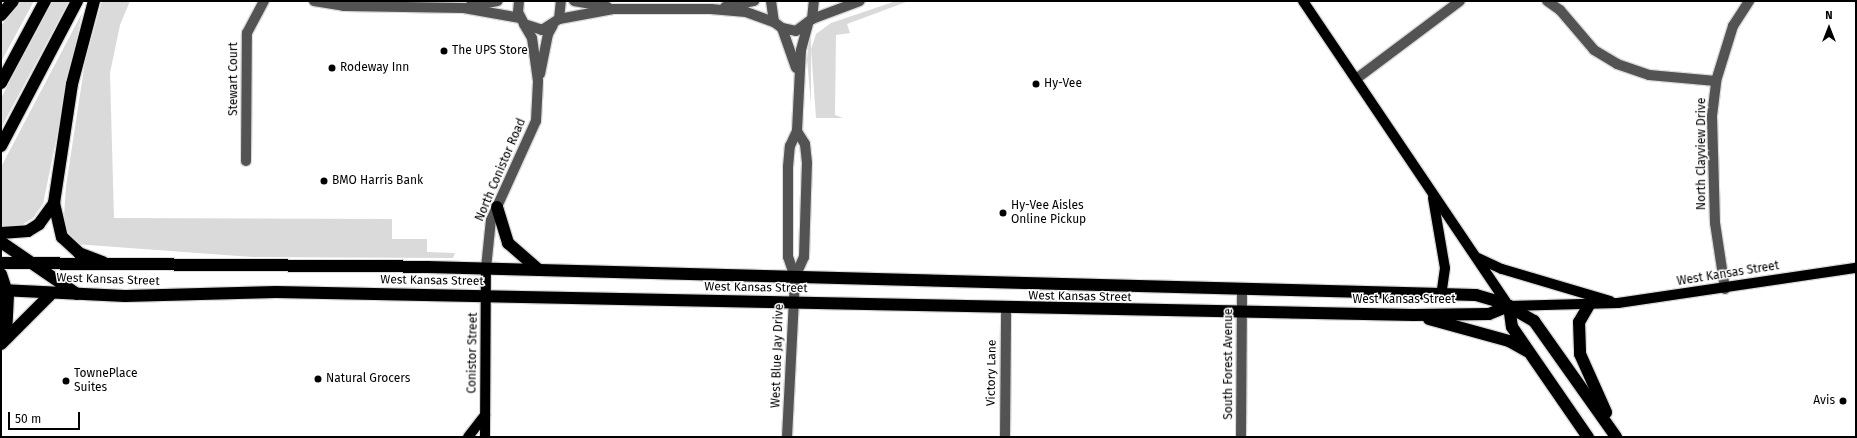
<!DOCTYPE html>
<html>
<head>
<meta charset="utf-8">
<style>
	body { margin:0 }
	#map { position:relative; width:1857px; height:438px; overflow:hidden; background:#fff; font-family:"Fira Sans",sans-serif }
	div>[style] { position:absolute }
	.green>* { inset:0; background:#dadada }
	.roads { filter:drop-shadow(1px 0 #dbdbdb) drop-shadow(-1px 0 #dbdbdb) drop-shadow(0 1px #dbdbdb) drop-shadow(0 -1px #dbdbdb) }
	.minor>* { height:10px; margin:-5px; padding:0 5px; transform-origin:5px; border-radius:5px; background:#535353 }
	.major>* { height:10px; margin:-5px; padding:0 5px; transform-origin:5px; border-radius:5px; background:#000 }
	.highway>* { height:12px; margin:-6px; padding:0 6px; transform-origin:6px; border-radius:6px; background:#000 }
	.dots>* { width:11px; height:11px; translate:-50% -50%; box-sizing:border-box; border:2px solid #fff; border-radius:50% }
	span { translate:-50% -50%; white-space:nowrap; text-align:center; line-height:1.15; -webkit-text-stroke:3px #fff; paint-order:stroke }
	.poi-label { font-size:12px; color:#000 }
	.left { translate:0 -50%; text-align:left }
	.right { translate:-100% -50%; text-align:right }
	.street-label { font-size:12px; color:#000 }
	.frame { position:absolute; inset:0; border:2px solid #000; pointer-events:none }
	.north { position:absolute; left:1809px; top:8px; width:40px; height:40px; -webkit-text-stroke:3px #fff; paint-order:stroke; rotate:0deg; font-size:11px; font-weight:700; line-height:16px; text-align:center; color:#000 }
	.north::after { content:''; display:block; margin:auto; width:14px; height:18px; background:#000; clip-path:polygon(50% 0,100% 100%,50% 72%,0 100%) }
	.scale { position:absolute; left:8px; top:412px; width:72px; height:18px; box-sizing:border-box; border:2px solid #000; border-top:0; padding-left:5px; font-size:12px; line-height:14px; white-space:nowrap; color:#000; -webkit-text-stroke:3px #fff; paint-order:stroke }
</style>
</head>
<body>
<div id="map">
	<div class="green">
		<div style="clip-path:polygon(21px 1px,34px 1px,1px 62px,1px 26px)"></div>
		<div style="clip-path:polygon(53px 1px,69px 1px,1px 128px,1px 98px)"></div>
		<div style="clip-path:polygon(102px 1px,130px 1px,120px 25px,110px 73px,114px 218px,392px 219px,392px 239px,427px 239px,427px 252px,455px 253px,453px 258px,252px 257px,75px 244px,63px 231px,66px 186px,85px 62px)"></div>
		<div style="clip-path:polygon(896px 1px,909px 1px,847px 24px,850px 33px,836px 35px,835px 115px,843px 118px,816px 118px,811px 49px,816px 34px,831px 23px)"></div>
		<div style="clip-path:polygon(82px 13px,43px 204px,33px 218px,22px 225px,1px 227px,1px 167px)"></div>
		<div style="clip-path:polygon(809px 37px,811px 38px,811px 104px,807px 60px)"></div>
	</div>
	<div class="roads">
		<div class="minor">
			<div style="left:314px;top:1px;width:30px;rotate:9deg"></div>
			<div style="left:344px;top:6px;width:120px;rotate:1deg"></div>
			<div style="left:464px;top:8px;width:57px;rotate:10.1deg"></div>
			<div style="left:519px;top:1px;width:11px;rotate:95deg"></div>
			<div style="left:518px;top:12px;width:13px;rotate:63deg"></div>
			<div style="left:524px;top:24px;width:19px;rotate:18deg"></div>
			<div style="left:542px;top:30px;width:20px;rotate:-33deg"></div>
			<div style="left:559px;top:19px;width:18px;rotate:-84deg"></div>
			<div style="left:574px;top:1px;width:34px;rotate:10deg"></div>
			<div style="left:771px;top:1px;width:21px;rotate:82deg"></div>
			<div style="left:774px;top:22px;width:10px;rotate:37deg"></div>
			<div style="left:782px;top:28px;width:14px;rotate:12deg"></div>
			<div style="left:796px;top:31px;width:20px;rotate:-37deg"></div>
			<div style="left:812px;top:19px;width:18px;rotate:-84deg"></div>
			<div style="left:1547px;top:1px;width:16px;rotate:35deg"></div>
			<div style="left:1560px;top:10px;width:52px;rotate:49.6deg"></div>
			<div style="left:1594px;top:50px;width:27px;rotate:31deg"></div>
			<div style="left:1617px;top:64px;width:34px;rotate:19deg"></div>
			<div style="left:1649px;top:75px;width:67px;rotate:5.1deg"></div>
			<div style="left:470px;top:6px;width:28px;rotate:-10deg"></div>
			<div style="left:725px;top:7px;width:30px;rotate:-12deg"></div>
			<div style="left:559px;top:19px;width:55px;rotate:-10.5deg"></div>
			<div style="left:613px;top:9px;width:98px"></div>
			<div style="left:711px;top:9px;width:35px;rotate:5deg"></div>
			<div style="left:746px;top:12px;width:30px;rotate:20deg"></div>
			<div style="left:812px;top:19px;width:51px;rotate:-20.6deg"></div>
			<div style="left:782px;top:28px;width:42px;rotate:70.7deg"></div>
			<div style="left:540px;top:74px;width:41px;rotate:-78.7deg"></div>
			<div style="left:548px;top:34px;width:10px;rotate:-61deg"></div>
			<div style="left:1356px;top:79px;width:130px;rotate:-36.9deg"></div>
			<div style="left:246px;top:161px;width:128px;rotate:-89.6deg"></div>
			<div style="left:247px;top:33px;width:36px;rotate:-62deg"></div>
			<div style="left:486px;top:268px;width:48px;rotate:-84.1deg"></div>
			<div style="left:491px;top:220px;width:109px;rotate:-65.6deg"></div>
			<div style="left:536px;top:121px;width:40px;rotate:-87.1deg"></div>
			<div style="left:538px;top:81px;width:43px;rotate:-97.9deg"></div>
			<div style="left:532px;top:38px;width:16px;rotate:-120deg"></div>
			<div style="left:795px;top:277px;width:21px;rotate:-109deg"></div>
			<div style="left:788px;top:257px;width:90px;rotate:-90deg"></div>
			<div style="left:788px;top:167px;width:21px;rotate:-85deg"></div>
			<div style="left:790px;top:146px;width:17px;rotate:-65deg"></div>
			<div style="left:797px;top:131px;width:81px;rotate:-87.2deg"></div>
			<div style="left:801px;top:50px;width:27px;rotate:-75deg"></div>
			<div style="left:1725px;top:289px;width:67px;rotate:-98.6deg"></div>
			<div style="left:1715px;top:223px;width:107px;rotate:-91.6deg"></div>
			<div style="left:1712px;top:116px;width:35px;rotate:-83deg"></div>
			<div style="left:1716px;top:81px;width:58px;rotate:-72.8deg"></div>
			<div style="left:1733px;top:26px;width:30px;rotate:-57deg"></div>
			<div style="left:787px;top:437px;width:160px;rotate:-87.1deg"></div>
			<div style="left:795px;top:277px;width:22px;rotate:-66deg"></div>
			<div style="left:804px;top:257px;width:94px;rotate:-88.2deg"></div>
			<div style="left:807px;top:163px;width:19px;rotate:-96deg"></div>
			<div style="left:805px;top:144px;width:15px;rotate:-122deg"></div>
			<div style="left:1005px;top:437px;width:127px;rotate:-89.5deg"></div>
			<div style="left:1241px;top:437px;width:147px;rotate:-89.6deg"></div>
		</div>
		<div class="major">
			<div style="left:1303px;top:1px;width:368px;rotate:56deg"></div>
			<div style="left:1509px;top:306px;width:109px;rotate:-1.6deg"></div>
			<div style="left:1618px;top:303px;width:241px;rotate:-8.4deg"></div>
			<div style="left:1433px;top:198px;width:71px;rotate:80.3deg"></div>
			<div style="left:1445px;top:268px;width:27px;rotate:98deg"></div>
			<div style="left:1478px;top:258px;width:26px;rotate:25deg"></div>
			<div style="left:1502px;top:269px;width:113px;rotate:16.5deg"></div>
			<div style="left:468px;top:437px;width:28px;rotate:-52deg"></div>
			<div style="left:485px;top:437px;width:169px;rotate:-89.7deg"></div>
		</div>
		<div class="highway">
			<div style="left:1px;top:15px;width:18px;rotate:-49deg"></div>
			<div style="left:1px;top:83px;width:93px;rotate:-61.8deg"></div>
			<div style="left:1px;top:146px;width:164px;rotate:-62.3deg"></div>
			<div style="left:54px;top:203px;width:35px;rotate:77deg"></div>
			<div style="left:62px;top:237px;width:23px;rotate:43deg"></div>
			<div style="left:79px;top:253px;width:26px;rotate:21deg"></div>
			<div style="left:497px;top:207px;width:38px;rotate:73deg"></div>
			<div style="left:508px;top:243px;width:41px;rotate:41.1deg"></div>
			<div style="left:1px;top:233px;width:27px;rotate:-4deg"></div>
			<div style="left:28px;top:231px;width:13px;rotate:-32deg"></div>
			<div style="left:39px;top:224px;width:26px;rotate:-54deg"></div>
			<div style="left:54px;top:203px;width:120px;rotate:-81.4deg"></div>
			<div style="left:72px;top:84px;width:86px;rotate:-75.2deg"></div>
			<div style="left:1px;top:242px;width:92px;rotate:34.4deg"></div>
			<div style="left:1px;top:263px;width:426px;rotate:0.5deg"></div>
			<div style="left:427px;top:267px;width:1049px;rotate:1.53deg"></div>
			<div style="left:1476px;top:295px;width:26px;rotate:16deg"></div>
			<div style="left:1501px;top:302px;width:38px;rotate:30deg"></div>
			<div style="left:1534px;top:321px;width:142px;rotate:54.7deg"></div>
			<div style="left:1px;top:274px;width:22px;rotate:72deg"></div>
			<div style="left:8px;top:295px;width:41px;rotate:92.8deg"></div>
			<div style="left:1px;top:290px;width:124px;rotate:2.8deg"></div>
			<div style="left:125px;top:296px;width:151px;rotate:-1.5deg"></div>
			<div style="left:276px;top:292px;width:1138px;rotate:1.16deg"></div>
			<div style="left:1414px;top:315px;width:75px;rotate:-0.8deg"></div>
			<div style="left:1489px;top:314px;width:22px;rotate:-22deg"></div>
			<div style="left:1589px;top:305px;width:20px;rotate:120deg"></div>
			<div style="left:1579px;top:322px;width:32px;rotate:88deg"></div>
			<div style="left:1580px;top:354px;width:64px;rotate:65.9deg"></div>
			<div style="left:1509px;top:306px;width:21px;rotate:82deg"></div>
			<div style="left:1512px;top:327px;width:134px;rotate:55.4deg"></div>
			<div style="left:1429px;top:319px;width:83px;rotate:15.4deg"></div>
			<div style="left:1509px;top:341px;width:21px;rotate:29deg"></div>
			<div style="left:1px;top:344px;width:72px;rotate:-45deg"></div>
		</div>
	</div>
	<div class="dots">
		<div style="left:444px;top:51px;background:#000"></div>
		<div style="left:332px;top:68px;background:#000"></div>
		<div style="left:1036px;top:84px;background:#000"></div>
		<div style="left:324px;top:181px;background:#000"></div>
		<div style="left:1003px;top:213px;background:#000"></div>
		<div style="left:318px;top:379px;background:#000"></div>
		<div style="left:66px;top:381px;background:#000"></div>
		<div style="left:1843px;top:401px;background:#000"></div>
	</div>
	<div class="poi-label">
		<span class="left" style="left:452px;top:51px">The UPS Store</span>
		<span class="left" style="left:340px;top:68px">Rodeway Inn</span>
		<span class="left" style="left:1044px;top:84px">Hy-Vee</span>
		<span class="left" style="left:332px;top:181px">BMO Harris Bank</span>
		<span class="left" style="left:1011px;top:213px">Hy-Vee Aisles<br>Online Pickup</span>
		<span class="left" style="left:74px;top:381px">TownePlace<br>Suites</span>
		<span class="left" style="left:326px;top:379px">Natural Grocers</span>
		<span class="right" style="left:1835px;top:401px">Avis</span>
	</div>
	<div class="street-label">
		<span style="left:234px;top:79px;rotate:-90deg">Stewart Court</span>
		<span style="left:1702px;top:154px;rotate:-90deg">North Clayview Drive</span>
		<span style="left:501px;top:170px;rotate:-67deg">North Conistor Road</span>
		<span style="left:1728px;top:274px;rotate:-9deg">West Kansas Street</span>
		<span style="left:108px;top:280px;rotate:2deg">West Kansas Street</span>
		<span style="left:432px;top:281px;rotate:1deg">West Kansas Street</span>
		<span style="left:756px;top:288px;rotate:1deg">West Kansas Street</span>
		<span style="left:1080px;top:297px;rotate:1deg">West Kansas Street</span>
		<span style="left:1404px;top:300px">West Kansas Street</span>
		<span style="left:473px;top:353px;rotate:-89deg">Conistor Street</span>
		<span style="left:778px;top:356px;rotate:-88deg">West Blue Jay Drive</span>
		<span style="left:1229px;top:364px;rotate:-90deg">South Forest Avenue</span>
		<span style="left:992px;top:373px;rotate:-89deg">Victory Lane</span>
	</div>
	<div class="frame"></div>
	<div class="north">N</div>
	<div class="scale">50 m</div>
</div>
</body>
</html>
